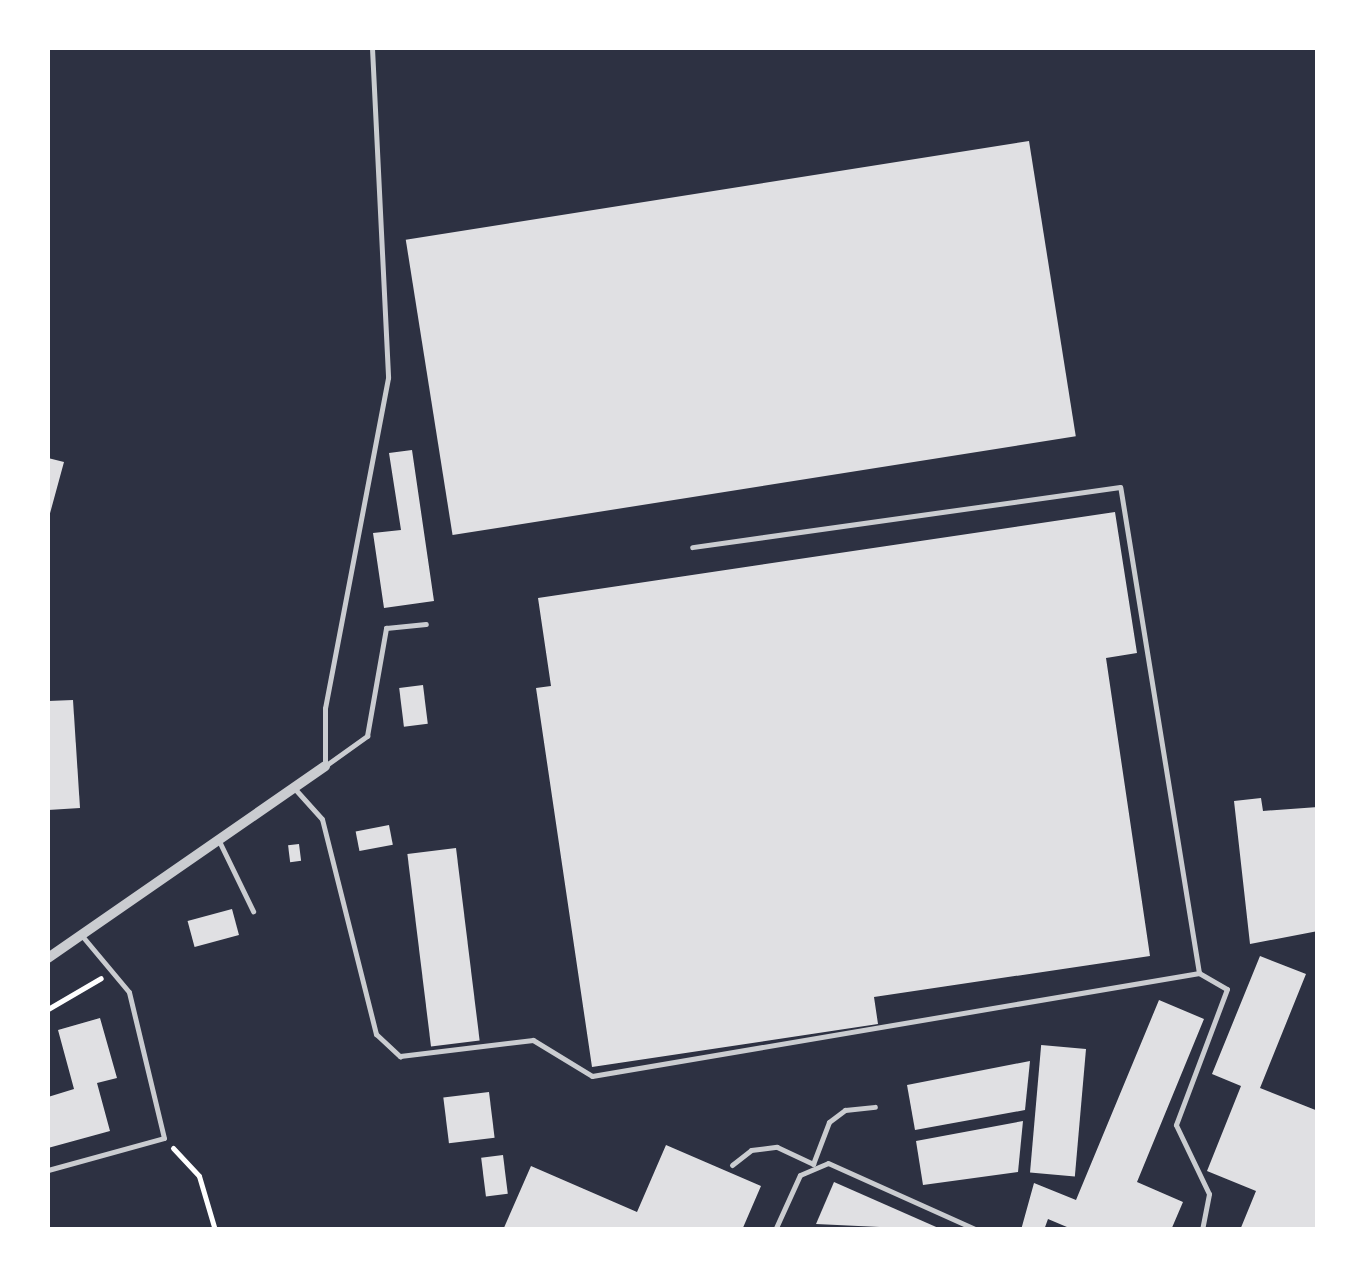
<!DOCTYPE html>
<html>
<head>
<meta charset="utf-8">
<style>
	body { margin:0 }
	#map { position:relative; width:1365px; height:1277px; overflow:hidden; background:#2d3142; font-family:Roboto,sans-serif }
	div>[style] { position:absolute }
	.building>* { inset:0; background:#e0e0e3; transform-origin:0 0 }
	.path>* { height:5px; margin:-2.5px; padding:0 2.5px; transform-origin:2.5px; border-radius:2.5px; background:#fff }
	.service>* { height:5px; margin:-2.5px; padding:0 2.5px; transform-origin:2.5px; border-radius:2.5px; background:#caccd0 }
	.minor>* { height:10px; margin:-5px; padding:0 5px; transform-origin:5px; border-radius:5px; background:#caccd0 }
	span { translate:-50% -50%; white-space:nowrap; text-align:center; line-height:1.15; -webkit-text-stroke:8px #fff; paint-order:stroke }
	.frame { position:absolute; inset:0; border:50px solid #fff; pointer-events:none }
</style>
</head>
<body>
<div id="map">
	<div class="building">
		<div style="left:1029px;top:141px;width:299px;height:631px;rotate:81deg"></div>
		<div style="clip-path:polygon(412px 450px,434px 601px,384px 608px,373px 533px,401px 530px,389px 453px)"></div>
		<div style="clip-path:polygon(48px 458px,64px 462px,49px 517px,48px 517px)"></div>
		<div style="clip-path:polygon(1115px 512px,1137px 653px,1106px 658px,1150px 956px,874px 997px,878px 1024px,592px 1067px,536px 688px,551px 686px,538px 598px)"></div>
		<div style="left:423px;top:685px;width:39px;height:24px;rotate:83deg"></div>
		<div style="clip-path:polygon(73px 700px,80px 808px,48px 810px,48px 701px)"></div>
		<div style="clip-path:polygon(1261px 798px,1263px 811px,1318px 807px,1318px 931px,1250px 944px,1234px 801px)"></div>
		<div style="left:389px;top:825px;width:20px;height:34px;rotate:79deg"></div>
		<div style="left:299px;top:844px;width:17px;height:11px;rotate:83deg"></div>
		<div style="left:456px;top:848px;width:194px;height:49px;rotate:83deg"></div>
		<div style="left:232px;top:909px;width:27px;height:46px;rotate:75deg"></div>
		<div style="clip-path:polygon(1260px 956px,1306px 974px,1260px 1088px,1318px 1111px,1318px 1230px,1240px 1230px,1256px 1191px,1207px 1171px,1241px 1086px,1212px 1074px)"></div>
		<div style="clip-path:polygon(1159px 1000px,1204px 1019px,1137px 1182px,1183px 1202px,1171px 1230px,1074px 1230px,1048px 1219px,1044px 1230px,1021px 1230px,1034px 1183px,1076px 1200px)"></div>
		<div style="clip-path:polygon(100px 1018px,117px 1078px,97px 1083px,110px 1131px,48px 1148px,48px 1097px,74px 1089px,58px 1030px)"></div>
		<div style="left:1086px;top:1049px;width:128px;height:45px;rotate:95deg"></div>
		<div style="clip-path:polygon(1030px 1061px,1025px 1110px,915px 1130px,907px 1085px)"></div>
		<div style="left:489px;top:1092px;width:46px;height:46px;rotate:83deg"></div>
		<div style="clip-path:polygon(1023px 1121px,1018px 1172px,923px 1185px,916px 1141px)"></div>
		<div style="clip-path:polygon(666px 1145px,761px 1186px,742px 1230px,503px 1230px,531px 1166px,637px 1212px)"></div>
		<div style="left:503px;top:1155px;width:39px;height:22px;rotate:83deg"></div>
		<div style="clip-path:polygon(834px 1182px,943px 1230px,816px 1224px)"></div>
	</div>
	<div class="path">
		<div style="left:48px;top:1009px;width:61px;rotate:-30.3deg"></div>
		<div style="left:173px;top:1148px;width:38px;rotate:47deg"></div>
		<div style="left:199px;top:1176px;width:56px;rotate:73.5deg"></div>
	</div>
	<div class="service">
		<div style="left:372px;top:48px;width:330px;rotate:87.2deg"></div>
		<div style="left:388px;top:378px;width:336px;rotate:100.8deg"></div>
		<div style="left:325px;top:708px;width:58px;rotate:90deg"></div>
		<div style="left:325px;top:766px;width:52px;rotate:-35.5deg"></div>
		<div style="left:367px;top:736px;width:110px;rotate:-80deg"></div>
		<div style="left:386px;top:628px;width:40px;rotate:-5.7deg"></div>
		<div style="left:295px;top:789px;width:40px;rotate:48deg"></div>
		<div style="left:322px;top:819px;width:222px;rotate:75.9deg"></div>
		<div style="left:376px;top:1034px;width:33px;rotate:43deg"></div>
		<div style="left:400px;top:1056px;width:134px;rotate:-6.9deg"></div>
		<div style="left:533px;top:1040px;width:69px;rotate:31.4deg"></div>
		<div style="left:592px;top:1076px;width:616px;rotate:-9.63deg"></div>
		<div style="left:1199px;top:973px;width:492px;rotate:-99.2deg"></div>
		<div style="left:1120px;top:487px;width:432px;rotate:172deg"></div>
		<div style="left:220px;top:843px;width:76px;rotate:64.1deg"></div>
		<div style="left:1199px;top:973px;width:32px;rotate:30deg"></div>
		<div style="left:1227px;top:989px;width:145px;rotate:110.6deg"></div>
		<div style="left:1176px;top:1125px;width:76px;rotate:64.4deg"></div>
		<div style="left:1209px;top:1194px;width:37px;rotate:101deg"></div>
		<div style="left:732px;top:1165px;width:24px;rotate:-38deg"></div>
		<div style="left:751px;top:1150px;width:26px;rotate:-7deg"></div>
		<div style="left:777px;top:1147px;width:40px;rotate:25deg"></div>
		<div style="left:813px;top:1164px;width:45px;rotate:-69.1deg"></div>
		<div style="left:829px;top:1122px;width:20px;rotate:-37deg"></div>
		<div style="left:845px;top:1110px;width:30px;rotate:-6deg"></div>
		<div style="left:48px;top:1170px;width:120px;rotate:-15.4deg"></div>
		<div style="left:164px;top:1138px;width:150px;rotate:-103.5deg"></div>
		<div style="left:129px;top:992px;width:72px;rotate:-129.9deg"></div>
		<div style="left:775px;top:1230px;width:60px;rotate:-65.6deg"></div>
		<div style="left:800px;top:1175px;width:30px;rotate:-23deg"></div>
		<div style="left:828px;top:1163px;width:163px;rotate:24.2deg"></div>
	</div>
	<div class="minor">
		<div style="left:48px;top:958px;width:337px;rotate:-34.7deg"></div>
	</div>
	<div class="frame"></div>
</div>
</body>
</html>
